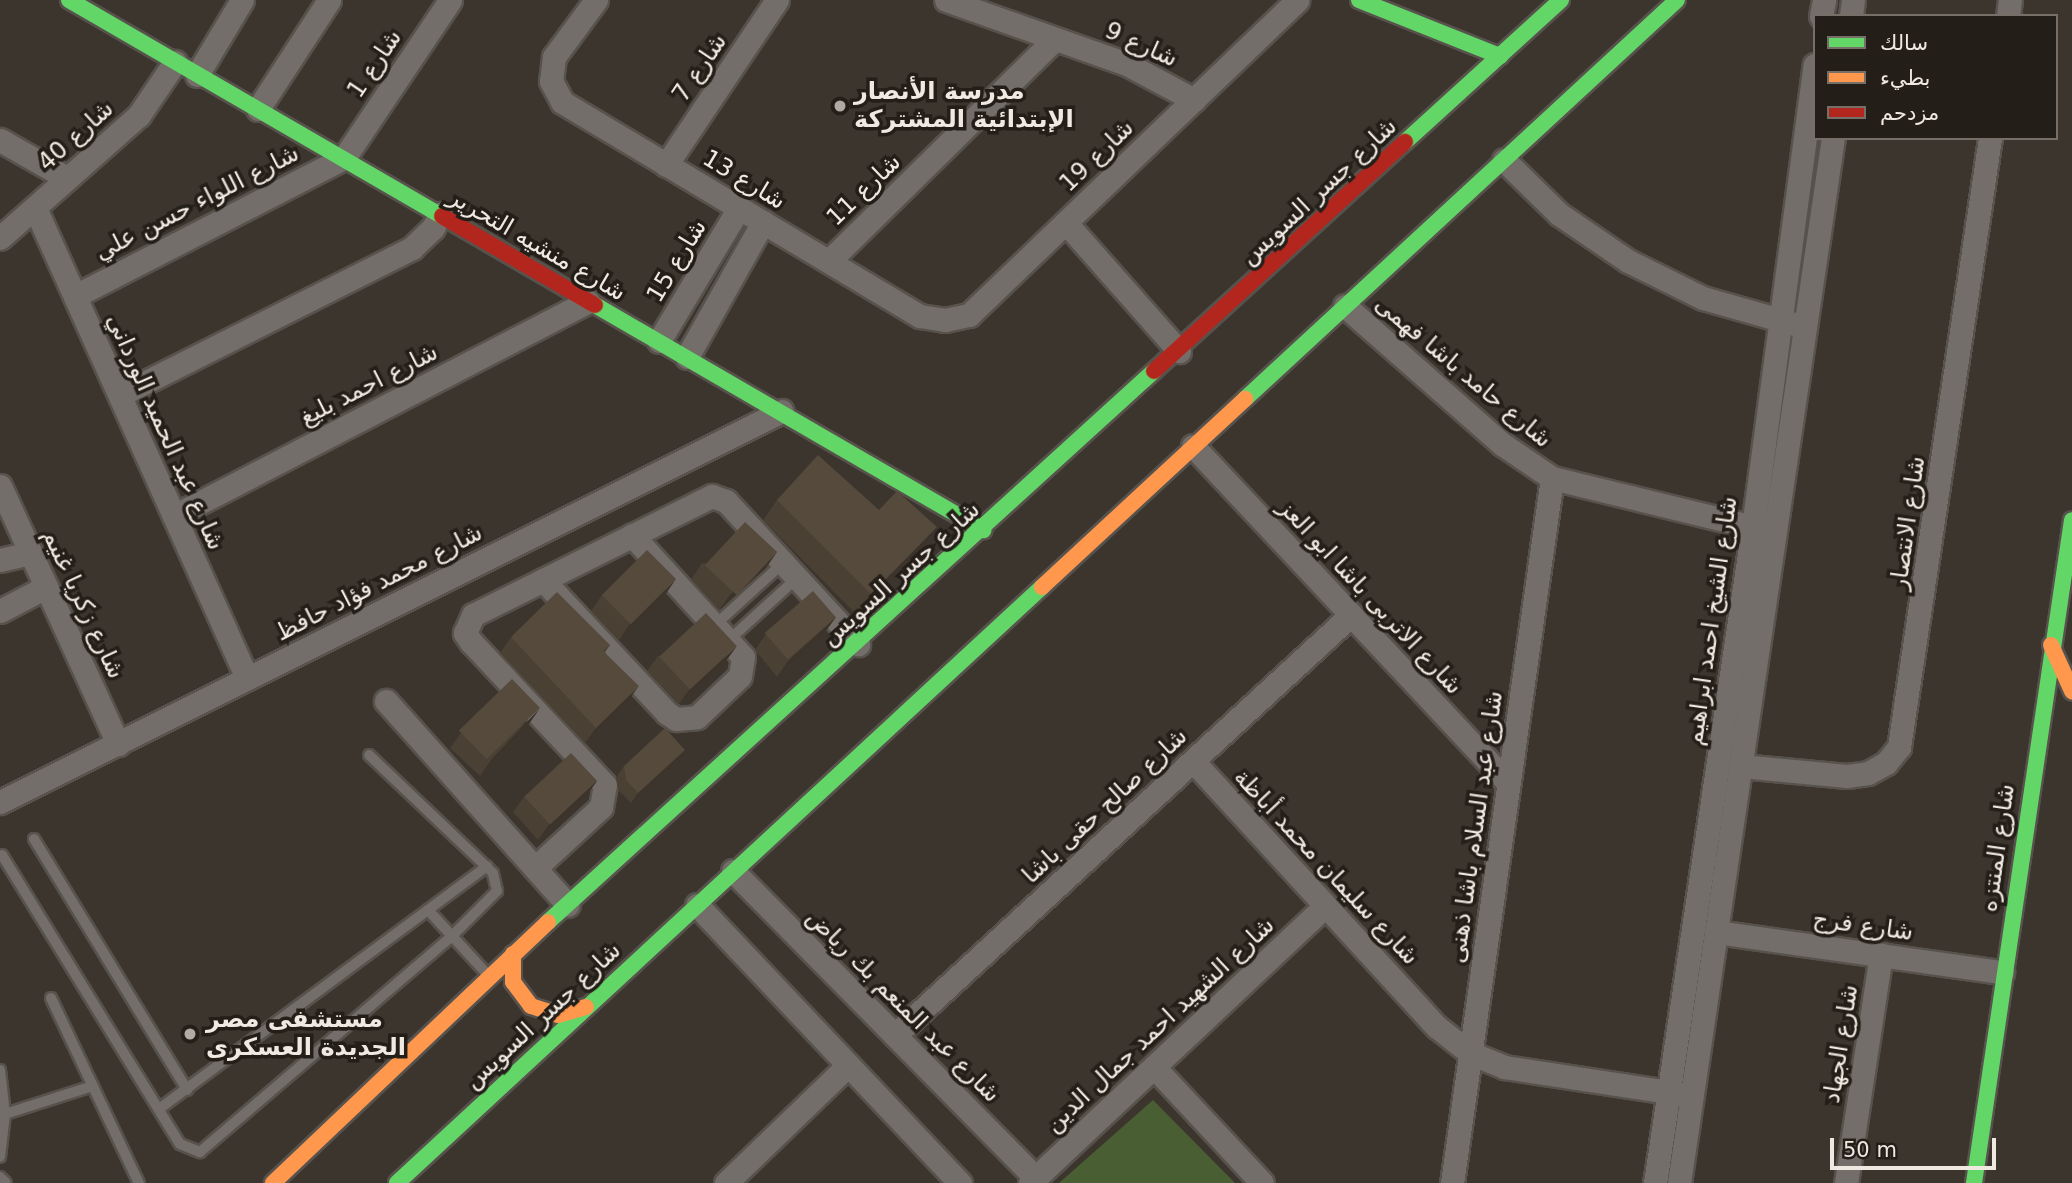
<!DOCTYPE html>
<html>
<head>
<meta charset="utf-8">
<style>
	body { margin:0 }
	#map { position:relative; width:2072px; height:1183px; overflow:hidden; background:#3b352e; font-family:"DejaVu Sans",Cairo,sans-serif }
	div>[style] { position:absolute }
	.green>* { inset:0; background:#495e32 }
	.roads { filter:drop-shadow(2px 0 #57524c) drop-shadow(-2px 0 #57524c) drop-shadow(0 2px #57524c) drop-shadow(0 -2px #57524c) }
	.lane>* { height:10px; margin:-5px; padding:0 5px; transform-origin:5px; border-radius:5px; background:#736e69 }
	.street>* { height:23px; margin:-11.5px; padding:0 11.5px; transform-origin:11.5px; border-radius:11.5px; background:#736e69 }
	.fast>* { height:16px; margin:-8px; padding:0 8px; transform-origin:8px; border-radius:8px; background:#63d668 }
	.slow>* { height:16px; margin:-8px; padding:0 8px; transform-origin:8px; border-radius:8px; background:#ff974d }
	.jam>* { height:16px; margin:-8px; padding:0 8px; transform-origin:8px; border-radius:8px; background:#b3261e }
	.wall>* { inset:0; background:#4a4034 }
	.shaded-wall>* { inset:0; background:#3c342a }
	.building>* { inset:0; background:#564a3c; transform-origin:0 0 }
	.dots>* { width:19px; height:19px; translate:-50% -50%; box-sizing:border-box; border:4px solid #231e18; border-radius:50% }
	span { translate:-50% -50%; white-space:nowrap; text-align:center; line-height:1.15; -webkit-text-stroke:7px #231e18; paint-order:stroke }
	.street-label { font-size:24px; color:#f0e9e1 }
	.poi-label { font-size:24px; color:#f0e9e1; font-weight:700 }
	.left { translate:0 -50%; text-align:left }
	.legend { position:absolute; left:1813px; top:14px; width:245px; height:126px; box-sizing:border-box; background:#231e18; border:2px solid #756f68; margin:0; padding:9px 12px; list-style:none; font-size:21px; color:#f0e9e1 }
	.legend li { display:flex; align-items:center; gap:14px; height:35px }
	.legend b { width:35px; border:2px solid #756f68 }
	.scale { position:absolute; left:1830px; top:1138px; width:166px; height:32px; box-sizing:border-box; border:4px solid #f0e9e1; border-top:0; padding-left:9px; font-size:21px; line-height:24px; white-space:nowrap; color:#f0e9e1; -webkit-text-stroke:5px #231e18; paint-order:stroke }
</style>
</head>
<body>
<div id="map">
	<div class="green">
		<div style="clip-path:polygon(1153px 1100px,1235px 1183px,1059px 1183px)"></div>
	</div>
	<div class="roads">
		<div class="lane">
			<div style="left:715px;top:625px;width:92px;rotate:-42.4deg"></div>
			<div style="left:729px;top:640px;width:92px;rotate:-42.4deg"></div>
			<div style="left:34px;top:839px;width:294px;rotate:58.6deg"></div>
			<div style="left:2px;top:855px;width:339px;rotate:58.4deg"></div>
			<div style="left:180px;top:1144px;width:22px;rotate:22deg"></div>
			<div style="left:200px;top:1152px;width:332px;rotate:-40.6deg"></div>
			<div style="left:452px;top:936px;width:64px;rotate:-45deg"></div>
			<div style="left:497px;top:891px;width:18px;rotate:-103deg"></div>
			<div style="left:493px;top:873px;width:171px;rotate:-136.4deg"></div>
			<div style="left:428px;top:910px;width:87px;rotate:47.3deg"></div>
			<div style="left:51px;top:998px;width:205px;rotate:64.6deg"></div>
			<div style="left:0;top:1070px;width:44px;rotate:83.5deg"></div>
			<div style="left:5px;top:1114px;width:43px;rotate:96.6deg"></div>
			<div style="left:159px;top:1109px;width:408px;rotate:-36.5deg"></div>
			<div style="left:5px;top:1114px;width:92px;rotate:-17.7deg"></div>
			<div style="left:0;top:1177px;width:8px;rotate:45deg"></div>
		</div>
		<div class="street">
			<div style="left:596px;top:0;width:71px;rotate:126.4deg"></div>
			<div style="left:554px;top:57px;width:24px;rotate:97deg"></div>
			<div style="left:551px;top:81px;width:24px;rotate:62deg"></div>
			<div style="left:562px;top:102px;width:417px;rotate:30.9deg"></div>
			<div style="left:920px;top:316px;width:25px;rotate:9deg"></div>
			<div style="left:945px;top:320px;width:25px;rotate:-12deg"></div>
			<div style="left:969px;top:315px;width:455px;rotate:-43.8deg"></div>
			<div style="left:946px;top:0;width:192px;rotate:19.5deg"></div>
			<div style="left:1127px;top:64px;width:76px;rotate:28.2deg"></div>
			<div style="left:1821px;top:16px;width:16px;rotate:-79deg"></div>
			<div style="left:1851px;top:16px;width:16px;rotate:-83deg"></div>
			<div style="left:2008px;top:16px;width:16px;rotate:-83deg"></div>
			<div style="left:197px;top:75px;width:87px;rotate:-59deg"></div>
			<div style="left:258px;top:109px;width:130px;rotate:-56.9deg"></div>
			<div style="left:0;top:140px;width:77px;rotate:29.6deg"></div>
			<div style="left:1504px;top:160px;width:77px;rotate:44.5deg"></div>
			<div style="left:1559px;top:214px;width:83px;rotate:34.3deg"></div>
			<div style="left:1628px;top:261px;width:84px;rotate:26.3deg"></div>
			<div style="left:1703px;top:298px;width:95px;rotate:15.9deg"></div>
			<div style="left:666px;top:165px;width:199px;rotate:-56.1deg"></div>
			<div style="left:35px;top:208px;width:516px;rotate:65.72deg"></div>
			<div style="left:1066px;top:223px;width:171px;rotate:48.6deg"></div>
			<div style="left:0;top:238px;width:186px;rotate:-41.5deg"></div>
			<div style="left:139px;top:115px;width:64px;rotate:-55.8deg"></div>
			<div style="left:829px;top:261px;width:317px;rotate:-44.5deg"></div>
			<div style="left:75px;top:296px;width:302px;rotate:-27.2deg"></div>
			<div style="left:344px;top:158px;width:190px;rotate:-56.1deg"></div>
			<div style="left:1345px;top:306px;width:209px;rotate:41.3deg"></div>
			<div style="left:1502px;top:444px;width:60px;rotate:34.2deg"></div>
			<div style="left:1552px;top:478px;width:207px;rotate:13.7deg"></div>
			<div style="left:659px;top:341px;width:155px;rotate:-59deg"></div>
			<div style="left:687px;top:357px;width:155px;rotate:-60.6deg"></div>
			<div style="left:120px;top:395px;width:327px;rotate:-26.7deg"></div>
			<div style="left:412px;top:248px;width:29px;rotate:-44deg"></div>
			<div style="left:433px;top:228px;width:16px;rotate:-63deg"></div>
			<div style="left:1193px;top:446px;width:461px;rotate:46.9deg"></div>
			<div style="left:0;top:486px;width:284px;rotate:65.4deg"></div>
			<div style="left:174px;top:516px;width:466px;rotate:-27.4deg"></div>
			<div style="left:0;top:560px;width:31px;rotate:-13deg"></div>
			<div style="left:543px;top:580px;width:182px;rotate:47deg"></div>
			<div style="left:667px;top:713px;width:11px;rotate:34deg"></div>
			<div style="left:676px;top:719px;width:21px;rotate:-5deg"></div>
			<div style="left:697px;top:717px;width:59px;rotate:-43.6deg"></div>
			<div style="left:740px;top:676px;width:19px;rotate:-81deg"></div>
			<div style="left:743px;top:657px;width:165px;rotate:-132.3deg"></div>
			<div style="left:0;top:611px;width:52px;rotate:-27.6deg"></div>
			<div style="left:386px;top:701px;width:273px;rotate:48.3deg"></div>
			<div style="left:1193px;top:761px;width:361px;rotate:47.5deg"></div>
			<div style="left:1437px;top:1027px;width:42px;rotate:38.2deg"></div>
			<div style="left:1470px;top:1053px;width:38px;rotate:22deg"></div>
			<div style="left:1505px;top:1067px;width:178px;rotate:8.7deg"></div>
			<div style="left:1741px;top:766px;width:106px;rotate:5.4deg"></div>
			<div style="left:1847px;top:776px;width:21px;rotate:-8deg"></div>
			<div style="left:1868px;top:773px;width:21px;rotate:-29deg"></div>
			<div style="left:1886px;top:763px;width:21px;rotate:-51deg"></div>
			<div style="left:1899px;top:747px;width:616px;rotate:-81.5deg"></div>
			<div style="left:0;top:802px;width:874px;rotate:-26.57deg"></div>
			<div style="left:535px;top:868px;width:90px;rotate:-42.7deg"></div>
			<div style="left:601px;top:807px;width:22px;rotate:-80deg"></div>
			<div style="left:605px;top:785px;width:196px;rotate:-133.1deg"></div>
			<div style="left:471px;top:642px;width:11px;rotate:-124deg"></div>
			<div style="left:465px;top:633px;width:20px;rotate:-66deg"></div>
			<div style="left:473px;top:615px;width:267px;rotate:-26.5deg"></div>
			<div style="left:712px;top:496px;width:15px;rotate:20deg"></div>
			<div style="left:726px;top:501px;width:195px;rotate:47.3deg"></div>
			<div style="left:733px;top:871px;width:431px;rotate:45.4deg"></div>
			<div style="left:697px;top:905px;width:383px;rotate:46.6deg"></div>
			<div style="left:1716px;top:932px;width:289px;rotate:8deg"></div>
			<div style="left:895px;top:1035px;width:620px;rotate:-42.65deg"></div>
			<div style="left:1154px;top:1067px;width:158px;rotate:47deg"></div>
			<div style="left:726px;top:1183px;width:170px;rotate:-44deg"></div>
			<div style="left:1030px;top:1183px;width:405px;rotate:-43.2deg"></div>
			<div style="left:1452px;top:1183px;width:712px;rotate:-81.93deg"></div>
			<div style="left:1655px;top:1183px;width:663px;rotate:-81.5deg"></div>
			<div style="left:1753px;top:527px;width:466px;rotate:-82.4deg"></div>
			<div style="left:1679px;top:1183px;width:1056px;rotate:-81.62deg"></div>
			<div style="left:1846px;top:1183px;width:231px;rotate:-81.3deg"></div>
		</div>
		<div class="fast">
			<div style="left:69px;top:0;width:431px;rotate:30.1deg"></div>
			<div style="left:1359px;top:0;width:152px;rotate:21.7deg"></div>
			<div style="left:1405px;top:142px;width:211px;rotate:-42.3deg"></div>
			<div style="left:595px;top:305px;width:449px;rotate:30.1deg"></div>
			<div style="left:1245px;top:399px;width:588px;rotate:-42.73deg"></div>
			<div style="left:548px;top:922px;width:819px;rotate:-42.28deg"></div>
			<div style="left:397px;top:1183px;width:878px;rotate:-42.74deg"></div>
			<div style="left:1974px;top:1183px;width:670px;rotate:-81.59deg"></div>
		</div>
		<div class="slow">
			<div style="left:1042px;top:587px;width:277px;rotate:-42.8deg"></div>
			<div style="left:2051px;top:645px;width:51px;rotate:65.5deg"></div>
			<div style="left:513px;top:954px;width:28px;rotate:90deg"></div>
			<div style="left:513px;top:982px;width:30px;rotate:53deg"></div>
			<div style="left:531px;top:1006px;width:28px;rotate:18deg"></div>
			<div style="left:558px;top:1015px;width:29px;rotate:-16deg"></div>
			<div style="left:273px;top:1183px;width:379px;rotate:-43.5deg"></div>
		</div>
		<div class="jam">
			<div style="left:442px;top:216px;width:177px;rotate:30.2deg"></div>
			<div style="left:1154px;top:371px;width:340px;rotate:-42.4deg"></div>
		</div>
	</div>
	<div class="wall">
		<div style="clip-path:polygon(777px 500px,879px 510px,923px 547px,856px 614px,763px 520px)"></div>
		<div style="clip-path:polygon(702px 563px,766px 568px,719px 610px,691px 579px)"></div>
		<div style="clip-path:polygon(602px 595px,665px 595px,619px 640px,591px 611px)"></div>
		<div style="clip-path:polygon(836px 617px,825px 632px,777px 677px,755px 650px,766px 634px)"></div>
		<div style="clip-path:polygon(511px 637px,610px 645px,605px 652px,628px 701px,585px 743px,500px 653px)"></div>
		<div style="clip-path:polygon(658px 656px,726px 661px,679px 704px,647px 671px)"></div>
		<div style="clip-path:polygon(529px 724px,480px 776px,450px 748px,461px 733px)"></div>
		<div style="clip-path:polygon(678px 760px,631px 803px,618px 790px,616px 777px,624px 766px)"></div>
		<div style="clip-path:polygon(597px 781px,586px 796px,538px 840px,513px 812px,524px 797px)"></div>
	</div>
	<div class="shaded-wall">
		<div style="clip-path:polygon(937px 527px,923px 547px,856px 614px,871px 594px)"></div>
		<div style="clip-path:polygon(777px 552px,766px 568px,719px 610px,730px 595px)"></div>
		<div style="clip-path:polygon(676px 579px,665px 595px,619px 640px,629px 625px)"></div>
		<div style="clip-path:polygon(836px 617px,825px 632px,777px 677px,788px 661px)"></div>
		<div style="clip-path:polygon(737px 646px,726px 661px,679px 704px,690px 689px)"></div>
		<div style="clip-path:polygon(639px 686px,628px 701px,585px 743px,596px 728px)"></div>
		<div style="clip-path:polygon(540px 708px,529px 724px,480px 776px,491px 760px)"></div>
		<div style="clip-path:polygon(685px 750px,678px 760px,631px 803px,638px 793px)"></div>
		<div style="clip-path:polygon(597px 781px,586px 796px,538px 840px,549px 825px)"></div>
	</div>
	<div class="building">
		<div style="clip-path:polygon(818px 455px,879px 510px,897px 491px,937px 527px,871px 594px,777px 500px)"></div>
		<div style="left:745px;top:522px;width:44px;height:59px;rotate:43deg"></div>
		<div style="left:647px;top:550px;width:41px;height:64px;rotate:45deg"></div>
		<div style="left:813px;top:591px;width:35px;height:64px;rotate:49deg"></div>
		<div style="clip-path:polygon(557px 592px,610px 645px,603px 651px,639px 686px,596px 728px,511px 637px)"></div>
		<div style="left:706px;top:613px;width:45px;height:64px;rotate:47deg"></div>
		<div style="left:512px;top:679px;width:40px;height:74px;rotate:46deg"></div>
		<div style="clip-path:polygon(665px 728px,685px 750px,638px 793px,626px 780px,624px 766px)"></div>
		<div style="left:571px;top:753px;width:38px;height:64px;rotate:47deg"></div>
	</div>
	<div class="dots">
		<div style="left:840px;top:106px;background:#b1aaa2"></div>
		<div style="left:190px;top:1034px;background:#b1aaa2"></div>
	</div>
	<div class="street-label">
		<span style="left:1141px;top:45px;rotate:24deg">شارع 9</span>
		<span style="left:375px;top:64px;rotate:-56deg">شارع 1</span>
		<span style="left:700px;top:68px;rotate:-56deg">شارع 7</span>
		<span style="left:76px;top:136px;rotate:-42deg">شارع 40</span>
		<span style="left:1097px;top:156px;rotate:-44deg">شارع 19</span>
		<span style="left:744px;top:180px;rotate:31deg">شارع 13</span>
		<span style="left:864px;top:190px;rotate:-44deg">شارع 11</span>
		<span style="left:1319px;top:192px;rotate:-43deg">شارع جسر السويس</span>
		<span style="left:197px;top:203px;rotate:-27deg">شارع اللواء حسن علي</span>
		<span style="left:537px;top:245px;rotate:30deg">شارع منشيه التحرير</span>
		<span style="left:677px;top:261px;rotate:-59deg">شارع 15</span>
		<span style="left:1463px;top:372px;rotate:40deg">شارع حامد باشا فهمى</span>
		<span style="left:369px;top:385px;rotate:-27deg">شارع احمد بليغ</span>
		<span style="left:165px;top:432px;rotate:66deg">شارع عبد الحميد الورداني</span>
		<span style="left:1908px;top:523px;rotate:-82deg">شارع الانتصار</span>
		<span style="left:901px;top:574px;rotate:-42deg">شارع جسر السويس</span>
		<span style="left:379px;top:583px;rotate:-27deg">شارع محمد فؤاد حافظ</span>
		<span style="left:1370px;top:597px;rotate:47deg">شارع الاتربى باشا ابو العز</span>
		<span style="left:83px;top:604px;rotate:65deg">شارع زكريا غنيم</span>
		<span style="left:1712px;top:621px;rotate:-82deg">شارع الشيخ احمد ابراهيم</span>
		<span style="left:1105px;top:806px;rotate:-43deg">شارع صالح حقى باشا</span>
		<span style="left:1476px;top:827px;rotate:-82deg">شارع عبد السلام باشا ذهنى</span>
		<span style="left:1998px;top:848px;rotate:-82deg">شارع المنتزه</span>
		<span style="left:1326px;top:867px;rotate:47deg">شارع سليمان محمد أباظة</span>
		<span style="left:1863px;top:926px;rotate:8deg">شارع فرج</span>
		<span style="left:903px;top:1006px;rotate:45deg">شارع عبد المنعم بك رياض</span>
		<span style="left:543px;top:1016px;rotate:-43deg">شارع جسر السويس</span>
		<span style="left:1160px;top:1025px;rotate:-43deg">شارع الشهيد احمد جمال الدين</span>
		<span style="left:1841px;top:1044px;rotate:-81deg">شارع الجهاد</span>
	</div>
	<div class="poi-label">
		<span class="left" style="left:854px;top:106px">مدرسة الأنصار<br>الإبتدائية المشتركة</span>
		<span class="left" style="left:206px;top:1034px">مستشفى مصر<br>الجديدة العسكرى</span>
	</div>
	<ul class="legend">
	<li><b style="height:9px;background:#63d668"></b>سالك</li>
	<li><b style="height:9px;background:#ff974d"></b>بطيء</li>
	<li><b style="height:9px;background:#b3261e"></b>مزدحم</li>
	</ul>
	<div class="scale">50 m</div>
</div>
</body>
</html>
